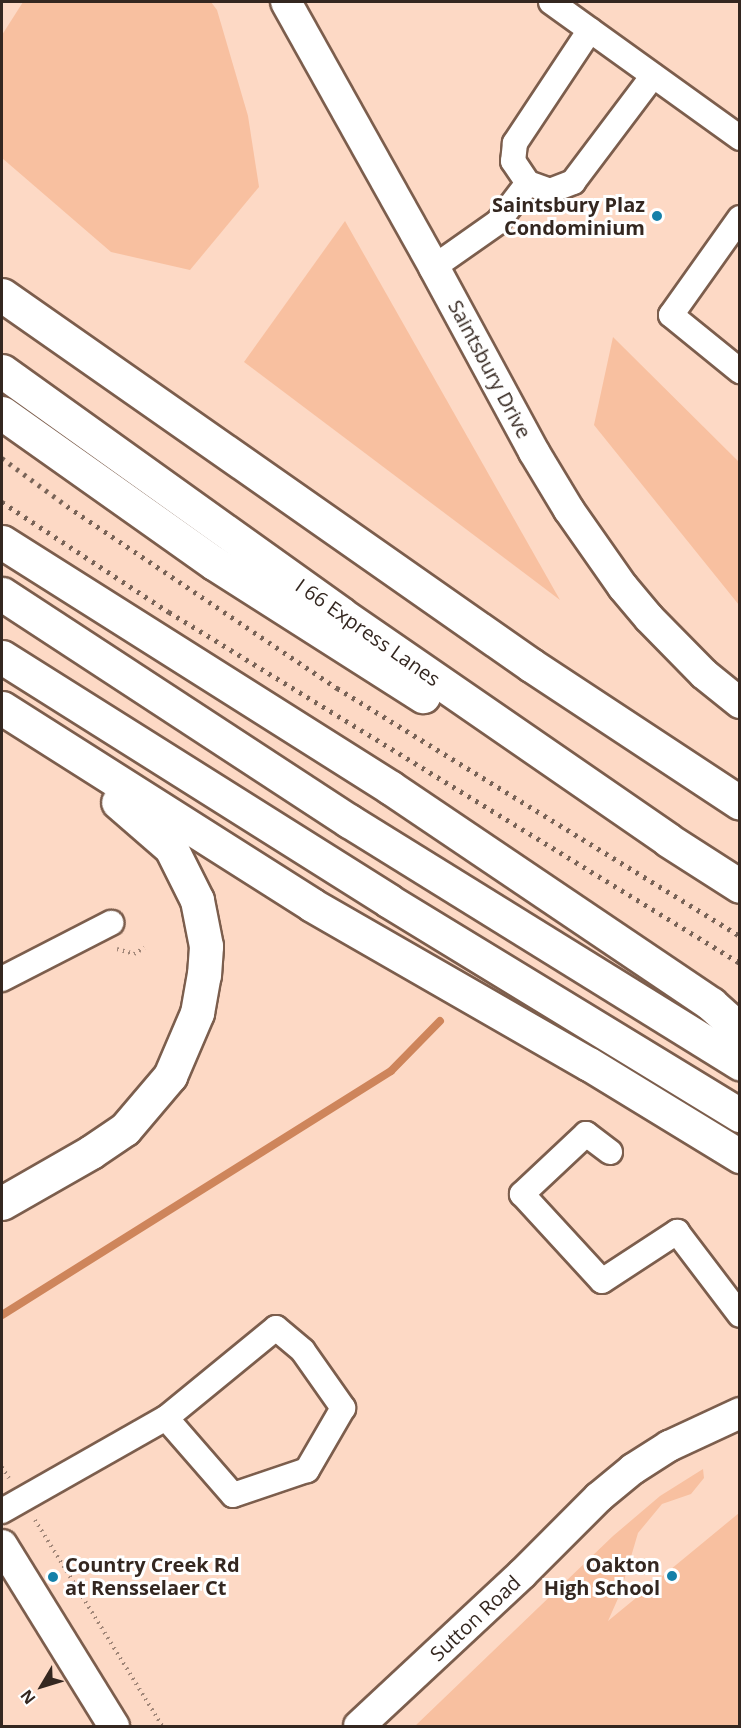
<!DOCTYPE html>
<html>
<head>
<meta charset="utf-8">
<style>
	body { margin:0 }
	#map { position:relative; width:741px; height:1728px; overflow:hidden; background:#fdd9c5; font-family:"Open Sans",sans-serif }
	div>[style] { position:absolute }
	.green>* { inset:0; background:#f8c0a0 }
	.stream>* { height:8px; margin:-4px; padding:0 4px; transform-origin:4px; border-radius:4px; background:#ce855b }
	.path>* { height:4px; margin-top:-2px; transform-origin:0; background:repeating-linear-gradient(90deg,#a08678 0 1.5px,transparent 0 6px) }
	.roads { filter:drop-shadow(2px 0 #7c5e4d) drop-shadow(-2px 0 #7c5e4d) drop-shadow(0 2px #7c5e4d) drop-shadow(0 -2px #7c5e4d) }
	.minor>* { height:24px; margin:-12px; padding:0 12px; transform-origin:12px; border-radius:12px; background:#fff }
	.tertiary>* { height:30px; margin:-15px; padding:0 15px; transform-origin:15px; border-radius:15px; background:#fff }
	.motorway>* { height:33px; margin:-16.5px; padding:0 16.5px; transform-origin:16.5px; border-radius:16.5px; background:#fff }
	.rail>* { height:4.5px; margin-top:-2.25px; transform-origin:0; background:repeating-linear-gradient(90deg,#786357 0 3px,transparent 0 9px) }
	.dots>* { width:16px; height:16px; translate:-50% -50%; box-sizing:border-box; border:3px solid #fff; border-radius:50% }
	span { translate:-50% -50%; white-space:nowrap; text-align:center; line-height:1.15; -webkit-text-stroke:6px #fff; paint-order:stroke }
	.poi-label { font-size:20px; color:#342720; font-weight:700 }
	.right { translate:-100% -50%; text-align:right }
	.left { translate:0 -50%; text-align:left }
	.street-label { font-size:20px; color:#342720 }
	.frame { position:absolute; inset:0; border:3px solid #342720; pointer-events:none }
	.north { position:absolute; left:12px; top:1656px; width:60px; height:60px; -webkit-text-stroke:4px #fff; paint-order:stroke; rotate:232deg; font-size:16px; font-weight:700; line-height:24px; text-align:center; color:#342720 }
	.north::after { content:''; display:block; margin:auto; width:21px; height:27px; background:#342720; clip-path:polygon(50% 0,100% 100%,50% 72%,0 100%) }
</style>
</head>
<body>
<div id="map">
	<div class="green">
		<div style="clip-path:polygon(23px 2px,211px 2px,217px 10px,248px 116px,259px 187px,190px 270px,111px 252px,2px 158px,2px 35px)"></div>
		<div style="clip-path:polygon(345px 221px,560px 600px,244px 362px)"></div>
		<div style="clip-path:polygon(613px 337px,739px 462px,739px 605px,594px 425px)"></div>
		<div style="clip-path:polygon(703px 1469px,704px 1478px,691px 1494px,662px 1504px,638px 1533px,620px 1594px,608px 1621px,739px 1513px,739px 1726px,415px 1726px,613px 1536px,660px 1496px)"></div>
	</div>
	<div class="stream">
		<div style="left:2px;top:1315px;width:459px;rotate:-32.1deg"></div>
		<div style="left:391px;top:1071px;width:70px;rotate:-45.6deg"></div>
	</div>
	<div class="path">
		<div style="left:117px;top:949px;width:18px;rotate:16deg"></div>
		<div style="left:134px;top:954px;width:12px;rotate:-31deg"></div>
		<div style="left:2px;top:1467px;width:13px;rotate:58deg"></div>
		<div style="left:35px;top:1520px;width:242px;rotate:58.3deg"></div>
	</div>
	<div class="roads">
		<div class="minor">
			<div style="left:551px;top:2px;width:233px;rotate:35.7deg"></div>
			<div style="left:590px;top:30px;width:136px;rotate:123.6deg"></div>
			<div style="left:515px;top:143px;width:18px;rotate:96deg"></div>
			<div style="left:513px;top:161px;width:27px;rotate:56deg"></div>
			<div style="left:528px;top:183px;width:23px;rotate:20deg"></div>
			<div style="left:550px;top:191px;width:25px;rotate:-21deg"></div>
			<div style="left:573px;top:182px;width:133px;rotate:-53deg"></div>
			<div style="left:740px;top:218px;width:119px;rotate:125.4deg"></div>
			<div style="left:671px;top:315px;width:89px;rotate:39.1deg"></div>
			<div style="left:434px;top:267px;width:78px;rotate:-35.1deg"></div>
			<div style="left:498px;top:222px;width:49px;rotate:-52.4deg"></div>
			<div style="left:2px;top:979px;width:123px;rotate:-27.2deg"></div>
			<div style="left:610px;top:1152px;width:30px;rotate:-143deg"></div>
			<div style="left:586px;top:1134px;width:88px;rotate:136.8deg"></div>
			<div style="left:522px;top:1194px;width:118px;rotate:47.4deg"></div>
			<div style="left:602px;top:1281px;width:90px;rotate:-33.2deg"></div>
			<div style="left:677px;top:1232px;width:104px;rotate:52.8deg"></div>
			<div style="left:276px;top:1328px;width:35px;rotate:40deg"></div>
			<div style="left:303px;top:1351px;width:70px;rotate:54.9deg"></div>
			<div style="left:343px;top:1408px;width:72px;rotate:120.1deg"></div>
			<div style="left:307px;top:1470px;width:78px;rotate:161.3deg"></div>
			<div style="left:233px;top:1495px;width:102px;rotate:-131deg"></div>
			<div style="left:166px;top:1418px;width:142px;rotate:-39.3deg"></div>
			<div style="left:2px;top:1511px;width:189px;rotate:-29.6deg"></div>
		</div>
		<div class="tertiary">
			<div style="left:286px;top:2px;width:304px;rotate:60.8deg"></div>
			<div style="left:434px;top:267px;width:210px;rotate:61.6deg"></div>
			<div style="left:534px;top:452px;width:68px;rotate:58.9deg"></div>
			<div style="left:569px;top:510px;width:94px;rotate:55deg"></div>
			<div style="left:623px;top:587px;width:40px;rotate:50deg"></div>
			<div style="left:649px;top:618px;width:78px;rotate:45.5deg"></div>
			<div style="left:704px;top:674px;width:46px;rotate:38.9deg"></div>
			<div style="left:2px;top:1545px;width:213px;rotate:58.3deg"></div>
			<div style="left:359px;top:1726px;width:223px;rotate:-43deg"></div>
			<div style="left:522px;top:1574px;width:109px;rotate:-45deg"></div>
			<div style="left:599px;top:1497px;width:44px;rotate:-39.5deg"></div>
			<div style="left:633px;top:1469px;width:43px;rotate:-32.6deg"></div>
			<div style="left:669px;top:1446px;width:78px;rotate:-24.9deg"></div>
		</div>
		<div class="motorway">
			<div style="left:2px;top:295px;width:646px;rotate:34.97deg"></div>
			<div style="left:531px;top:665px;width:250px;rotate:33.4deg"></div>
			<div style="left:2px;top:371px;width:417px;rotate:35.6deg"></div>
			<div style="left:341px;top:614px;width:397px;rotate:34.6deg"></div>
			<div style="left:668px;top:840px;width:85px;rotate:32.6deg"></div>
			<div style="left:2px;top:413px;width:260px;rotate:35.3deg"></div>
			<div style="left:214px;top:563px;width:248px;rotate:32.5deg"></div>
			<div style="left:2px;top:542px;width:460px;rotate:32.3deg"></div>
			<div style="left:391px;top:788px;width:386px;rotate:34deg"></div>
			<div style="left:711px;top:1004px;width:39px;rotate:42deg"></div>
			<div style="left:2px;top:594px;width:415px;rotate:33.2deg"></div>
			<div style="left:349px;top:821px;width:460px;rotate:31.8deg"></div>
			<div style="left:2px;top:657px;width:457px;rotate:32.2deg"></div>
			<div style="left:389px;top:901px;width:411px;rotate:31.4deg"></div>
			<div style="left:2px;top:708px;width:367px;rotate:32.4deg"></div>
			<div style="left:312px;top:905px;width:319px;rotate:29.9deg"></div>
			<div style="left:589px;top:1064px;width:177px;rotate:31.4deg"></div>
			<div style="left:2px;top:1203px;width:103px;rotate:-29.8deg"></div>
			<div style="left:91px;top:1152px;width:41px;rotate:-34.1deg"></div>
			<div style="left:125px;top:1129px;width:70px;rotate:-49.7deg"></div>
			<div style="left:170px;top:1076px;width:69px;rotate:-66.8deg"></div>
			<div style="left:197px;top:1013px;width:39px;rotate:-80deg"></div>
			<div style="left:204px;top:975px;width:29px;rotate:-86deg"></div>
			<div style="left:206px;top:946px;width:47px;rotate:-101.1deg"></div>
			<div style="left:197px;top:900px;width:58px;rotate:-116.6deg"></div>
			<div style="left:171px;top:848px;width:70px;rotate:-139deg"></div>
		</div>
	</div>
	<div class="rail">
		<div style="left:2px;top:458px;width:81px;rotate:36.4deg"></div>
		<div style="left:67px;top:506px;width:326px;rotate:34deg"></div>
		<div style="left:337px;top:688px;width:473px;rotate:31.6deg"></div>
		<div style="left:2px;top:502px;width:200px;rotate:33.4deg"></div>
		<div style="left:169px;top:612px;width:670px;rotate:31.58deg"></div>
	</div>
	<div class="dots">
		<div style="left:657px;top:216px;background:#1480a9"></div>
		<div style="left:672px;top:1576px;background:#1480a9"></div>
		<div style="left:53px;top:1577px;background:#1480a9"></div>
	</div>
	<div class="poi-label">
		<span class="right" style="left:645px;top:216px">Saintsbury Plaz<br>Condominium</span>
		<span class="right" style="left:660px;top:1576px">Oakton<br>High School</span>
		<span class="left" style="left:65px;top:1576px">Country Creek Rd<br>at Rensselaer Ct</span>
	</div>
	<div class="street-label">
		<span style="left:490px;top:369px;rotate:62deg">Saintsbury Drive</span>
		<span style="left:368px;top:632px;rotate:35deg">I 66 Express Lanes</span>
		<span style="left:475px;top:1618px;rotate:-43deg">Sutton Road</span>
	</div>
	<div class="frame"></div>
	<div class="north">N</div>
</div>
</body>
</html>
